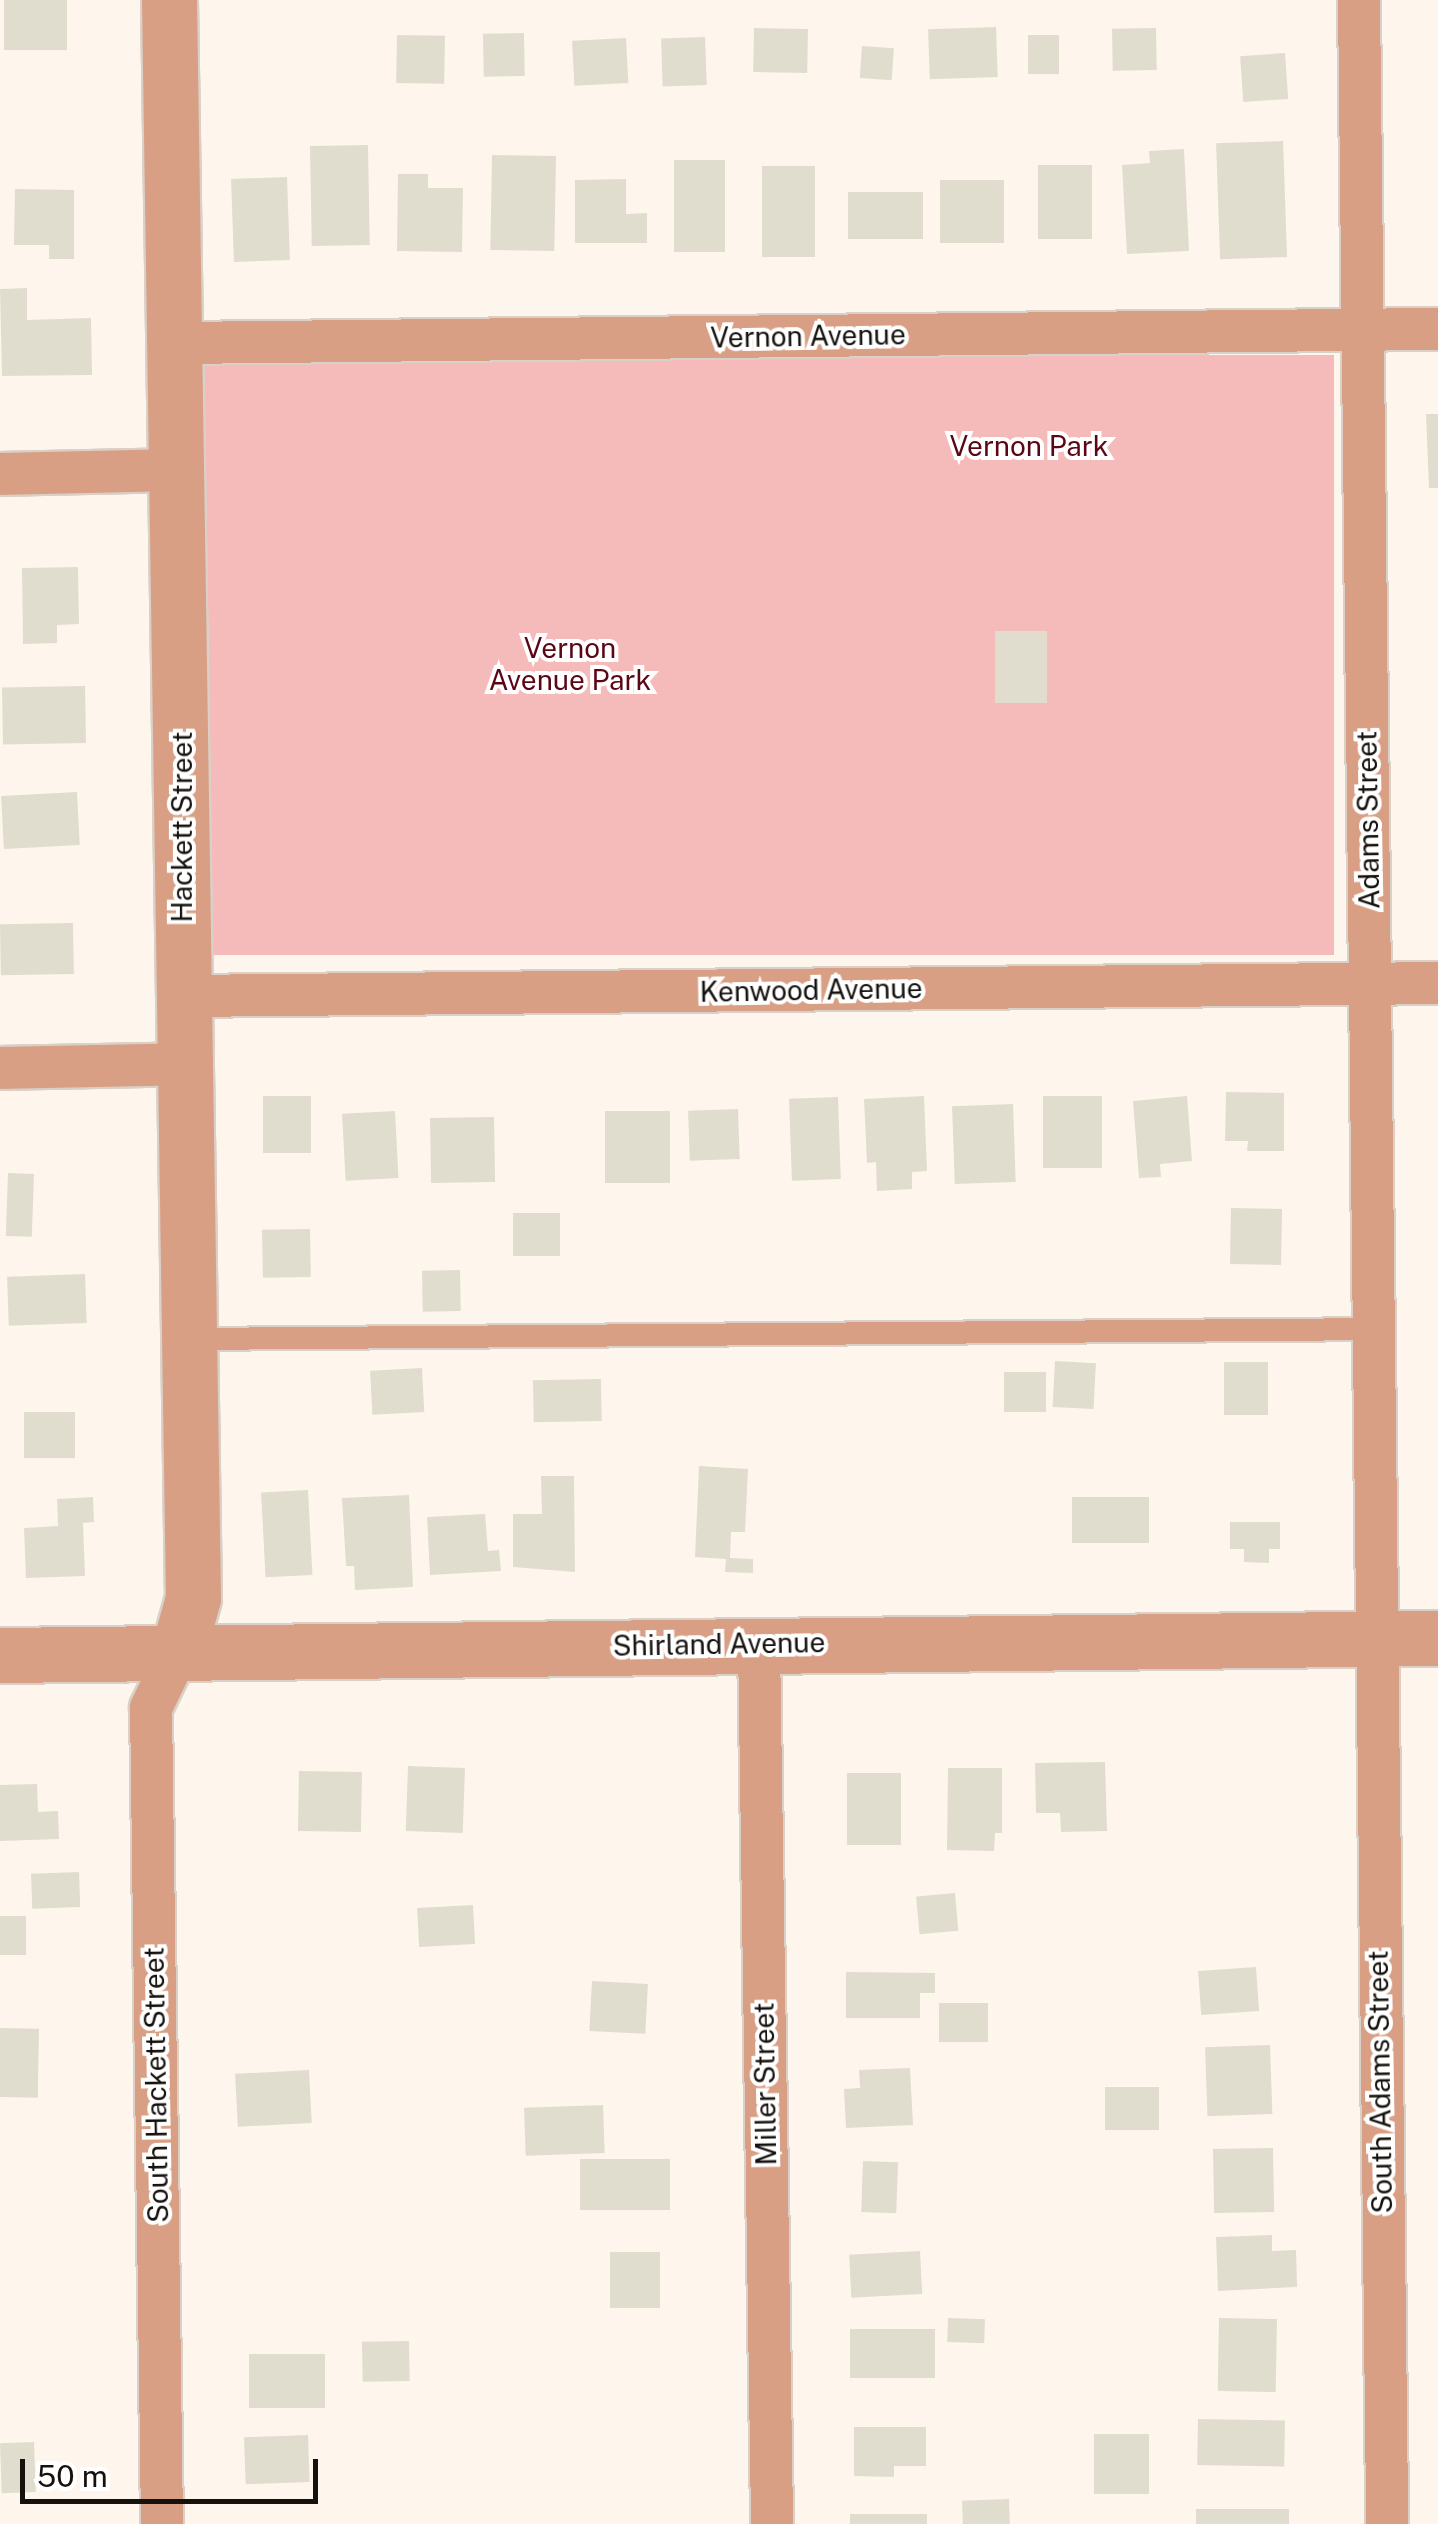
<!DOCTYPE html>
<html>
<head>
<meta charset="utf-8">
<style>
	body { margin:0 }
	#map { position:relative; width:1438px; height:2524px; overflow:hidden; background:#fef6ec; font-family:"Public Sans",sans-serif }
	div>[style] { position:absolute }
	.green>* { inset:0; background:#f5bbba; transform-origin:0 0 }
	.building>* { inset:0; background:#e0ddcf; transform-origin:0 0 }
	.roads { filter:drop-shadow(2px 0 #d9d1c8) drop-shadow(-2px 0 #d9d1c8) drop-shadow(0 2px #d9d1c8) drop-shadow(0 -2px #d9d1c8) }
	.service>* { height:22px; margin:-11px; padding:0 11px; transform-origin:11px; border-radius:11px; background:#d89f84 }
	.minor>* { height:42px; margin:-21px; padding:0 21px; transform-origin:21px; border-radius:21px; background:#d89f84 }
	.tertiary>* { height:55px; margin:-27.5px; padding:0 27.5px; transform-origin:27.5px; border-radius:27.5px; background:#d89f84 }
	span { translate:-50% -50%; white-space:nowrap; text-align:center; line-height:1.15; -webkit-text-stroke:8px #fff; paint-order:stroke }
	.street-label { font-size:28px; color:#15110d }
	.park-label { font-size:28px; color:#5b0615 }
	.scale { position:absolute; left:20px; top:2459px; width:298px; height:45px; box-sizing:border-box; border:5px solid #15110d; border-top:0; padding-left:12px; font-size:30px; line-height:35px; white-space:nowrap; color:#15110d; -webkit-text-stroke:8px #fff; paint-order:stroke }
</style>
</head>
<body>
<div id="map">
	<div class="green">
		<div style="left:1334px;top:355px;width:600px;height:1130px;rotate:90deg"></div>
	</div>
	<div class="building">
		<div style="left:4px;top:0;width:63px;height:50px"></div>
		<div style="left:996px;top:27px;width:50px;height:68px;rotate:88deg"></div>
		<div style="left:754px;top:28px;width:54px;height:44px;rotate:1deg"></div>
		<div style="left:1156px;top:28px;width:42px;height:44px;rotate:89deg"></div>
		<div style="left:524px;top:33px;width:43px;height:41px;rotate:89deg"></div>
		<div style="left:397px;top:35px;width:48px;height:48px;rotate:1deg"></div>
		<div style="left:1028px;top:35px;width:31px;height:39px"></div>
		<div style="left:705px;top:37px;width:48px;height:44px;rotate:88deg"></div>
		<div style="left:626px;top:38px;width:45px;height:54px;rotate:87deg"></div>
		<div style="left:862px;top:46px;width:32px;height:32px;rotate:4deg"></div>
		<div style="left:1285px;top:53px;width:46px;height:45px;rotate:86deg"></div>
		<div style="left:1283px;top:141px;width:116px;height:67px;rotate:88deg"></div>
		<div style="left:368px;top:145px;width:100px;height:58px;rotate:89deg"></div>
		<div style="clip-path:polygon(1184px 149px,1189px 251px,1127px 254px,1122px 165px,1150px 163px,1149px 151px)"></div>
		<div style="left:492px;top:155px;width:64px;height:95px;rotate:1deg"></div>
		<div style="left:674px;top:160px;width:51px;height:92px"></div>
		<div style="left:1038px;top:165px;width:54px;height:74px"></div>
		<div style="left:762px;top:166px;width:53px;height:91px"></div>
		<div style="clip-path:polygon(398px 174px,428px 174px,428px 188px,463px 188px,462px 252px,397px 251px)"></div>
		<div style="left:287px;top:177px;width:83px;height:56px;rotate:88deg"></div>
		<div style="clip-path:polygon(626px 179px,626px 214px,647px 213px,647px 243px,575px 243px,575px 180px)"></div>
		<div style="left:1004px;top:180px;width:63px;height:64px;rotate:90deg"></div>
		<div style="clip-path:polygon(15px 189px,74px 190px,74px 259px,49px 259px,49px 245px,14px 245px)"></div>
		<div style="left:923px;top:192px;width:47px;height:75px;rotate:90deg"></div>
		<div style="clip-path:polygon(27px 288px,27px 320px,91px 318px,92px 375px,2px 376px,0 289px)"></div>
		<div style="clip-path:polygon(1426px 414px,1438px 414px,1438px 488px,1429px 488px)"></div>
		<div style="clip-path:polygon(78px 567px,79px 624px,57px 625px,57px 643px,23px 644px,22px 568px)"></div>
		<div style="left:1047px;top:631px;width:72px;height:52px;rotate:90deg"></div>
		<div style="left:85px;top:686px;width:57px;height:83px;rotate:89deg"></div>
		<div style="left:77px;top:792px;width:53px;height:76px;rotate:87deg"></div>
		<div style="left:73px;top:923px;width:51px;height:73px;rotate:89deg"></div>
		<div style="clip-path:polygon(1226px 1092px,1284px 1093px,1284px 1151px,1247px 1151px,1248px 1141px,1225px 1141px)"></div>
		<div style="left:263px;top:1096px;width:48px;height:57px"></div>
		<div style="clip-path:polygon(924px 1096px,927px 1171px,912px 1172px,912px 1189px,877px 1191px,876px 1162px,867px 1163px,864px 1099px)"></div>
		<div style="left:1043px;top:1096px;width:59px;height:72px"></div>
		<div style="clip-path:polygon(1187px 1096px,1192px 1161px,1160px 1164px,1161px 1177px,1139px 1178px,1133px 1101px)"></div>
		<div style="left:838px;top:1097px;width:82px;height:49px;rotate:88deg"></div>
		<div style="left:1013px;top:1104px;width:78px;height:61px;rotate:88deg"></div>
		<div style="left:738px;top:1109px;width:50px;height:50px;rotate:88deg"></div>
		<div style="left:395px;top:1111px;width:67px;height:53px;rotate:87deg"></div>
		<div style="left:605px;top:1111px;width:65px;height:72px"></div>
		<div style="left:494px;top:1117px;width:65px;height:64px;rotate:89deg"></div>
		<div style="left:8px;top:1173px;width:26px;height:63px;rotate:2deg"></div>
		<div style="left:1231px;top:1208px;width:51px;height:56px;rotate:1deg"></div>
		<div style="left:513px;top:1213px;width:47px;height:43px"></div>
		<div style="left:310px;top:1229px;width:48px;height:48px;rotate:89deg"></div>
		<div style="left:460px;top:1270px;width:41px;height:38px;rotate:89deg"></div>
		<div style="left:85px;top:1274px;width:49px;height:78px;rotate:88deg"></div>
		<div style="left:1055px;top:1361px;width:41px;height:46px;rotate:3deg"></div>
		<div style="left:1224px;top:1362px;width:44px;height:53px"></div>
		<div style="left:422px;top:1368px;width:44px;height:52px;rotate:87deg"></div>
		<div style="left:1004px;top:1372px;width:42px;height:40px"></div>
		<div style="left:601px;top:1379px;width:42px;height:68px;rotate:89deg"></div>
		<div style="left:24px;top:1412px;width:51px;height:46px"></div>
		<div style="clip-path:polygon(699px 1466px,748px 1469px,745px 1532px,731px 1532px,730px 1558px,753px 1559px,753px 1573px,725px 1572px,726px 1559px,695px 1557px)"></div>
		<div style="clip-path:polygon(541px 1476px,574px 1476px,575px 1572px,513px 1567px,513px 1514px,542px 1514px)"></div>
		<div style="left:308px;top:1490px;width:85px;height:47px;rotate:87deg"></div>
		<div style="clip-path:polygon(409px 1495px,413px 1587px,355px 1590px,354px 1566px,346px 1566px,342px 1498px)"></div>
		<div style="clip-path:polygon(93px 1497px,94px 1522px,83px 1523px,85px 1576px,26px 1578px,24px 1528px,58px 1526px,57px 1499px)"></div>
		<div style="left:1072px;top:1497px;width:77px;height:46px"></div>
		<div style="clip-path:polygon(485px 1514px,488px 1551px,499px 1550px,501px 1571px,430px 1575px,427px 1517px)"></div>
		<div style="clip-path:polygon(1230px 1522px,1280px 1522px,1280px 1549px,1269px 1549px,1269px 1563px,1244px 1562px,1244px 1549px,1230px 1549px)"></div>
		<div style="clip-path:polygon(1105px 1762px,1107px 1831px,1061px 1832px,1060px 1813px,1036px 1813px,1035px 1763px)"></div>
		<div style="left:408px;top:1766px;width:57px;height:65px;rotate:2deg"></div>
		<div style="clip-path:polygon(948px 1768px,1002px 1768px,1002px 1833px,995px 1833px,994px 1851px,947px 1850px)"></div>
		<div style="left:299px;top:1771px;width:63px;height:60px;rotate:1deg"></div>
		<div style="left:847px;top:1773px;width:54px;height:72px"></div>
		<div style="clip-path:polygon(37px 1784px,38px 1812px,58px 1811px,59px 1839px,0 1841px,0 1785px)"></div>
		<div style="left:79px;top:1872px;width:35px;height:48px;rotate:88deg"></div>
		<div style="left:955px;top:1893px;width:38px;height:39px;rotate:85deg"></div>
		<div style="left:473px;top:1905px;width:39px;height:56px;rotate:87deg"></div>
		<div style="left:0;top:1916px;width:26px;height:39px"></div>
		<div style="left:1256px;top:1967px;width:44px;height:58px;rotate:86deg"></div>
		<div style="clip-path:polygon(846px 1972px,935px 1973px,935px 1993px,920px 1993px,920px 2018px,846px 2018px)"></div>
		<div style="left:592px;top:1981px;width:56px;height:50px;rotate:3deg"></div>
		<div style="left:988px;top:2003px;width:39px;height:49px;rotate:90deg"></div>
		<div style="left:0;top:2028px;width:39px;height:69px;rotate:1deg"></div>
		<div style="left:1270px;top:2045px;width:69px;height:65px;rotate:88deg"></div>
		<div style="clip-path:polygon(910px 2068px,913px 2125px,846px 2128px,844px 2089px,860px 2088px,859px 2070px)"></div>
		<div style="left:309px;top:2070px;width:53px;height:74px;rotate:87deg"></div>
		<div style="left:1105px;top:2087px;width:54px;height:43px"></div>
		<div style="left:603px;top:2105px;width:48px;height:79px;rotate:88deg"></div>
		<div style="left:1273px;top:2148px;width:64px;height:60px;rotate:89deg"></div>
		<div style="left:580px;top:2159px;width:90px;height:51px"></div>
		<div style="left:863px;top:2161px;width:35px;height:51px;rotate:2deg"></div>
		<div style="clip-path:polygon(1272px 2235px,1272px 2251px,1296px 2250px,1297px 2287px,1218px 2291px,1216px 2237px)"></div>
		<div style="left:920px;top:2251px;width:43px;height:71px;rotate:87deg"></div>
		<div style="left:610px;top:2252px;width:50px;height:56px"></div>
		<div style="left:948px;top:2318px;width:37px;height:24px;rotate:2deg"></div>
		<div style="left:1219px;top:2318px;width:58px;height:73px;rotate:1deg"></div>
		<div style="left:850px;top:2329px;width:85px;height:49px"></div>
		<div style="left:409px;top:2341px;width:40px;height:47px;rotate:89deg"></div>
		<div style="left:249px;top:2354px;width:76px;height:54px"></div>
		<div style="left:1198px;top:2419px;width:87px;height:46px;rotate:1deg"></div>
		<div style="clip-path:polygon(854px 2427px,926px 2427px,926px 2466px,894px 2466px,894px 2477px,854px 2476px)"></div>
		<div style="left:1094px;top:2434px;width:55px;height:60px"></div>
		<div style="left:308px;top:2435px;width:47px;height:64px;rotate:88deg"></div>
		<div style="left:34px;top:2442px;width:50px;height:34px;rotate:88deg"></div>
		<div style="left:1009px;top:2499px;width:25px;height:47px;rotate:88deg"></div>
		<div style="left:1289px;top:2509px;width:15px;height:93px;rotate:90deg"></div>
		<div style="left:850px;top:2514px;width:77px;height:10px"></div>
	</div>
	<div class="roads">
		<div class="service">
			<div style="left:191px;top:1339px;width:1185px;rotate:-0.48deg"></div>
		</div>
		<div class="minor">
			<div style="left:1359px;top:0;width:2524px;rotate:89.36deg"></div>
			<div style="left:178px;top:343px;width:1260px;rotate:-0.64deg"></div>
			<div style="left:0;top:474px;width:180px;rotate:-1.3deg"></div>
			<div style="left:183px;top:996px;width:1255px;rotate:-0.59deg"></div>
			<div style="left:0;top:1068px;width:187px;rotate:-1.2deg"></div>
			<div style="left:759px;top:1643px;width:881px;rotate:89.15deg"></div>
			<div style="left:162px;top:2524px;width:816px;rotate:-90.77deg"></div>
			<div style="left:151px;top:1708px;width:62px;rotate:-64.3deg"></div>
		</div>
		<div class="tertiary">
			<div style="left:169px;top:0;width:1598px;rotate:89.14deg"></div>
			<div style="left:193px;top:1598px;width:56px;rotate:105.5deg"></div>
			<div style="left:0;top:1655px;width:1438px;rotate:-0.68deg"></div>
		</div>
	</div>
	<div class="street-label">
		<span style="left:808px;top:336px;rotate:-1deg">Vernon Avenue</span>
		<span style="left:1368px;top:820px;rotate:-91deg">Adams Street</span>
		<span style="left:182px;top:827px;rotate:-90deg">Hackett Street</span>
		<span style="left:811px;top:990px;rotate:-1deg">Kenwood Avenue</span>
		<span style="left:719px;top:1644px;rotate:-1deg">Shirland Avenue</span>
		<span style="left:1380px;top:2082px;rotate:-91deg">South Adams Street</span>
		<span style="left:765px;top:2084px;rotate:-91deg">Miller Street</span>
		<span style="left:156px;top:2085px;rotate:-91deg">South Hackett Street</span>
	</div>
	<div class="park-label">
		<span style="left:1029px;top:446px">Vernon Park</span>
		<span style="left:570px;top:664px">Vernon<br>Avenue Park</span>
	</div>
	<div class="scale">50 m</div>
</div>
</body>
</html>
